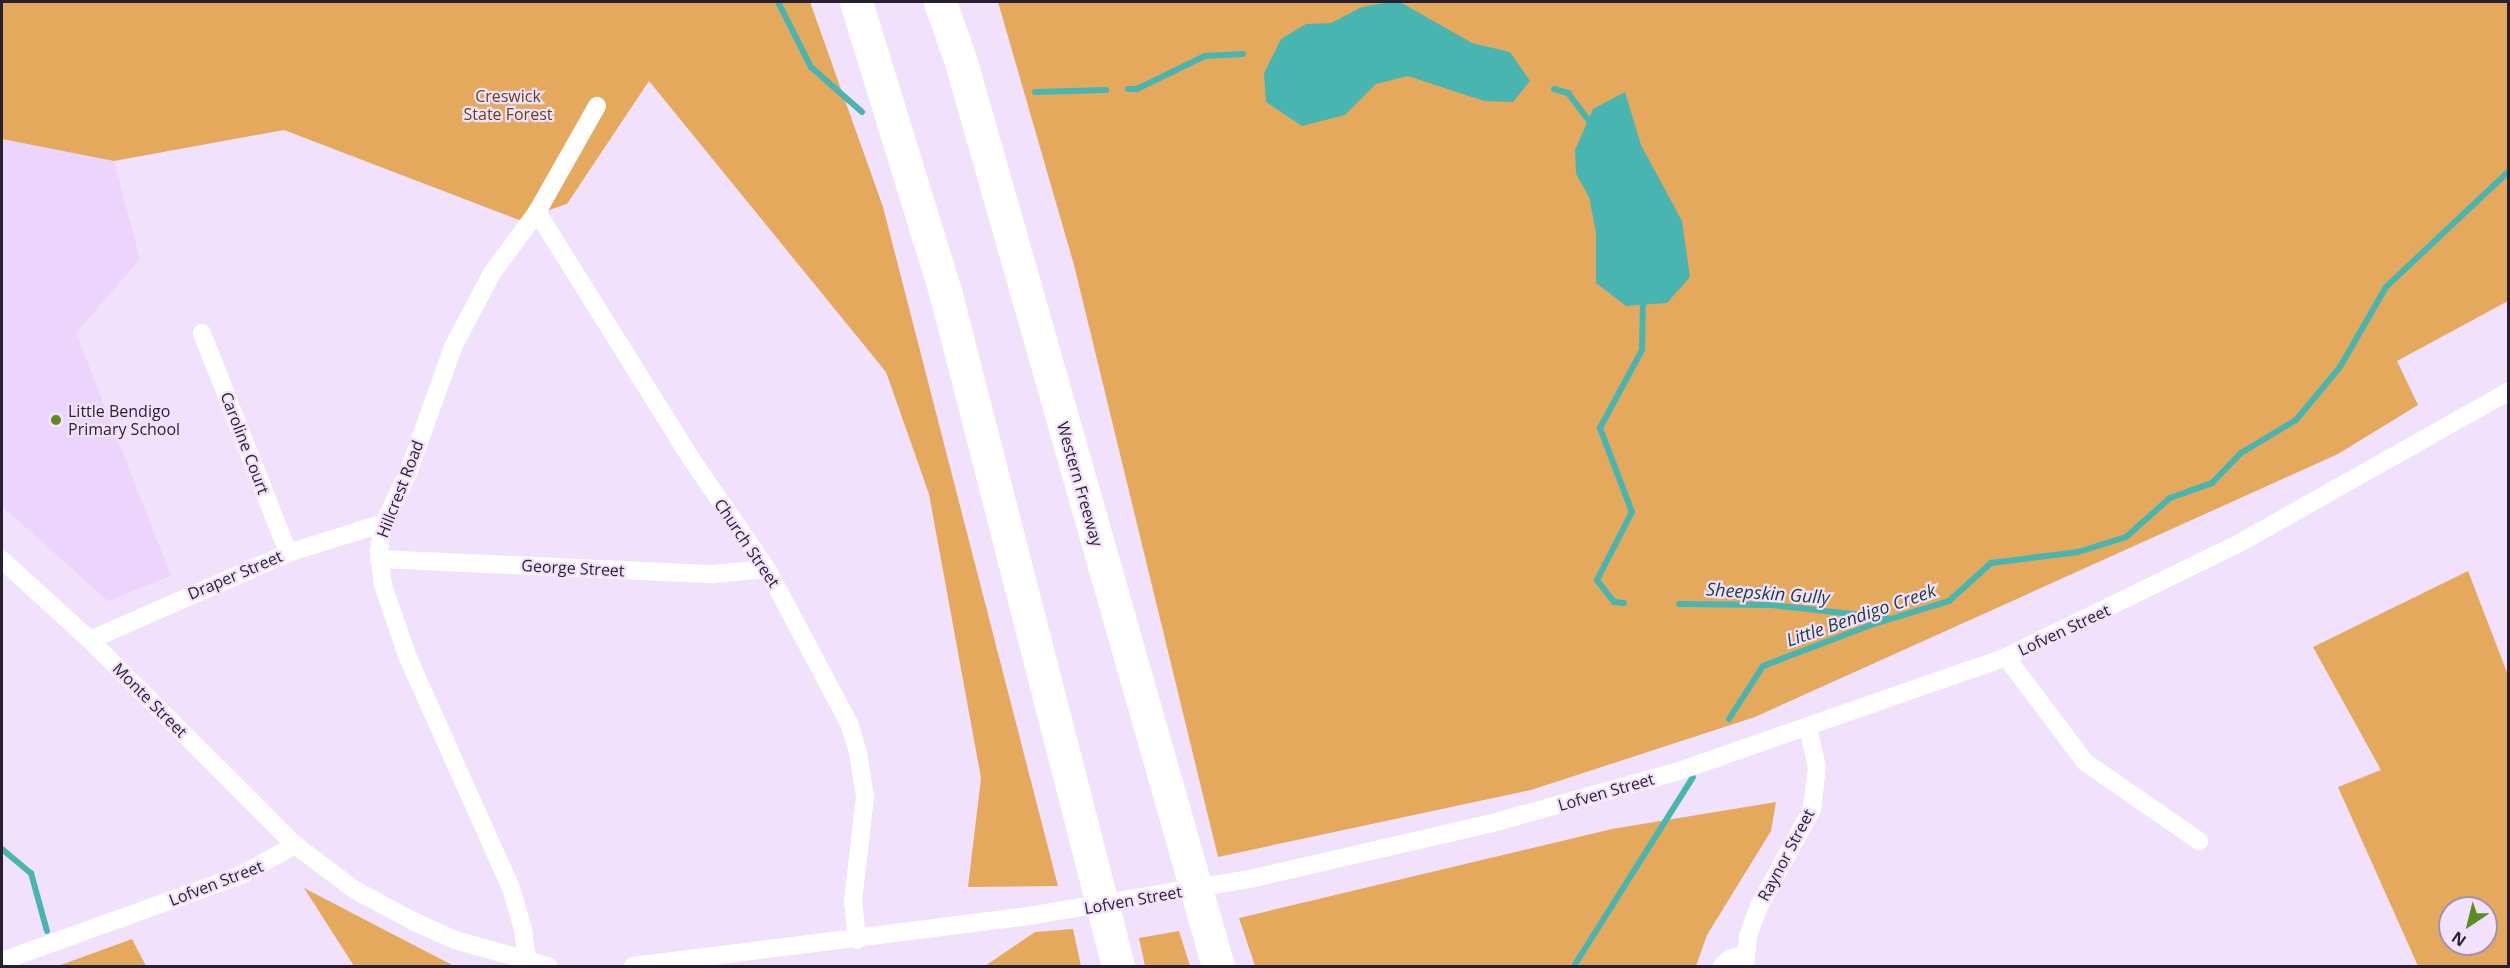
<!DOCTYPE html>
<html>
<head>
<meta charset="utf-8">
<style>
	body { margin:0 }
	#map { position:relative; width:2510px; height:968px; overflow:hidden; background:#f1e1fc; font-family:"Open Sans",sans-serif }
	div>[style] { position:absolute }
	.built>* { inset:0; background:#ecd4fd }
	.green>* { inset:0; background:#e5a95e }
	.water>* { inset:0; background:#49b5b0 }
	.stream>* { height:6px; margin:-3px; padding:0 3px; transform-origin:3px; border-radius:3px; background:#49b5b0 }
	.minor>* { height:18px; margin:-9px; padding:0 9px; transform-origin:9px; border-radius:9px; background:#fff }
	.motorway>* { height:33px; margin:-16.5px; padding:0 16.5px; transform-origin:16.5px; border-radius:16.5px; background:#fff }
	.dots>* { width:16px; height:16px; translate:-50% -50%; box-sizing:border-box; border:3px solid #f1e1fc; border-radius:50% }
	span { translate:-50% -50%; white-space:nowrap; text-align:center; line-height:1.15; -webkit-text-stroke:4.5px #f1e1fc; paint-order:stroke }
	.park-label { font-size:16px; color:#664414 }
	.poi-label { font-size:16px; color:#291f30 }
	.left { translate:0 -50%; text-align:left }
	.street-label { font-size:16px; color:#291f30 }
	.water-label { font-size:18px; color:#1d3e3c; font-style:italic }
	.frame { position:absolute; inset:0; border:3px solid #291f30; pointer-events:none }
	.north { position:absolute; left:2438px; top:896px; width:60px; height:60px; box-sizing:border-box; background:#f1e1fc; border:2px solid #a193aa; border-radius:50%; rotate:215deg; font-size:16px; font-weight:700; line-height:24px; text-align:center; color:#291f30 }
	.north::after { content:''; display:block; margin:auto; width:21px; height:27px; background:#5c8b20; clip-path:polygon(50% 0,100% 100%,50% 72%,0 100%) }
</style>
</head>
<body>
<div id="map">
	<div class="built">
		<div style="clip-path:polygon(2px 139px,114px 161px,140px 259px,76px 333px,171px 576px,108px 601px,2px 506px)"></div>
	</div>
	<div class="green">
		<div style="clip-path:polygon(2px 2px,810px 2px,883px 207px,1058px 886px,968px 887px,981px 778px,929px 494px,886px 372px,649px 81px,567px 204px,519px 220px,284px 130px,114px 161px,2px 139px)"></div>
		<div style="clip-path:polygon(998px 2px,2508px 2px,2508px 301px,2397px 361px,2418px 405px,2338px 454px,1755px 717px,1531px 790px,1218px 857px,1074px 265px)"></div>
		<div style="clip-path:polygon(evenodd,2468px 571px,2508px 675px,2508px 966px,2418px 966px,2338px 787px,2381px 770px,2313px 647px,2468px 571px,2450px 908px,2486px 908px,2486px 944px,2450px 944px,2450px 908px)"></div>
		<div style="clip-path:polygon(1776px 802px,1771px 831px,1707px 935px,1696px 966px,1255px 966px,1239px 918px,1612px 829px)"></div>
		<div style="clip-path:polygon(304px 888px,454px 966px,354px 966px)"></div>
		<div style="clip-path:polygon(1073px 929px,1081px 966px,985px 966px,1035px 932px)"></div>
		<div style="clip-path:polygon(1179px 931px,1190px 966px,1145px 966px,1139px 938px)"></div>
		<div style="clip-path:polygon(132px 939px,146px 966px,58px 966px)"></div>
	</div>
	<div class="water">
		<div style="clip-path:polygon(1389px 2px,1400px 2px,1472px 43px,1510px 52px,1530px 81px,1513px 102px,1484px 101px,1408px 76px,1376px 84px,1345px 115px,1302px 126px,1266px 102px,1264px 73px,1281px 39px,1306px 24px,1331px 23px,1362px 7px)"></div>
		<div style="clip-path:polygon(1625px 92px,1641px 145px,1682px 221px,1690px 277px,1667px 303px,1626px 306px,1596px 283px,1596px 232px,1589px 197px,1576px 174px,1575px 150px,1593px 109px)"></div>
	</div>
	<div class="stream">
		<div style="left:778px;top:2px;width:73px;rotate:63.1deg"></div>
		<div style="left:811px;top:67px;width:68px;rotate:41.4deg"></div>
		<div style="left:1128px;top:89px;width:9px"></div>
		<div style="left:1137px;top:89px;width:76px;rotate:-25.9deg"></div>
		<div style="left:1205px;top:56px;width:38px;rotate:-3deg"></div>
		<div style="left:1554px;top:89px;width:15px;rotate:16deg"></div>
		<div style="left:1568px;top:93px;width:41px;rotate:52.9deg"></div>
		<div style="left:1035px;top:92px;width:71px;rotate:-1.6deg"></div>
		<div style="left:1624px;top:603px;width:10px;rotate:-174deg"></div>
		<div style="left:1614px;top:602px;width:28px;rotate:-128deg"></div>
		<div style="left:1597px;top:580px;width:76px;rotate:-62.8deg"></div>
		<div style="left:1632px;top:512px;width:90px;rotate:-110.9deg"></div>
		<div style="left:1600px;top:428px;width:89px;rotate:-61.7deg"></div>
		<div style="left:1642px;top:350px;width:52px;rotate:-88.9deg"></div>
		<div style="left:1679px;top:604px;width:93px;rotate:0.6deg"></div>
		<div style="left:1772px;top:605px;width:116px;rotate:6.4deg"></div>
		<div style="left:1729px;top:719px;width:63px;rotate:-57.3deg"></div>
		<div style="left:1763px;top:666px;width:116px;rotate:-20.8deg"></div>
		<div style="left:1871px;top:625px;width:82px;rotate:-17.1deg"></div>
		<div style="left:1949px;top:601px;width:57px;rotate:-42.1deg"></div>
		<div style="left:1991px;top:563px;width:88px;rotate:-7.2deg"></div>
		<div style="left:2078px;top:552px;width:50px;rotate:-17.4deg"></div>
		<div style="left:2126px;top:537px;width:59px;rotate:-41.6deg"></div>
		<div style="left:2170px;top:498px;width:45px;rotate:-19.7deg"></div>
		<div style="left:2212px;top:483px;width:42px;rotate:-46deg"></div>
		<div style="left:2241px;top:453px;width:64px;rotate:-31deg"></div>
		<div style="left:2296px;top:420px;width:69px;rotate:-50.3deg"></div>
		<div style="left:2340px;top:367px;width:92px;rotate:-60.1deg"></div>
		<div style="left:2386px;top:287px;width:168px;rotate:-43.3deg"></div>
		<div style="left:2px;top:849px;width:38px;rotate:40deg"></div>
		<div style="left:31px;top:873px;width:60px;rotate:74.6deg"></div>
		<div style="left:1574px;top:966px;width:223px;rotate:-57.8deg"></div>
	</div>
	<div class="minor">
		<div style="left:537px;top:212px;width:292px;rotate:58deg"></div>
		<div style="left:692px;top:460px;width:132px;rotate:55.5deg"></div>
		<div style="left:767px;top:569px;width:174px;rotate:62deg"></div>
		<div style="left:849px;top:723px;width:30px;rotate:73deg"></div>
		<div style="left:858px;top:752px;width:46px;rotate:81.2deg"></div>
		<div style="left:865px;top:797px;width:105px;rotate:96.6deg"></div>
		<div style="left:853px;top:901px;width:39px;rotate:84deg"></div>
		<div style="left:202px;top:333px;width:236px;rotate:68.6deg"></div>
		<div style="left:379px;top:559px;width:334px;rotate:2.6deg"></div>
		<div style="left:713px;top:574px;width:54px;rotate:-5.3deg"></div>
		<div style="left:2px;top:560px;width:119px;rotate:42.3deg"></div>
		<div style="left:90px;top:640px;width:290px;rotate:45deg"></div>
		<div style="left:90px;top:640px;width:216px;rotate:-23.7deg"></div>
		<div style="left:288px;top:553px;width:101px;rotate:-17.4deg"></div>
		<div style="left:2006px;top:657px;width:131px;rotate:53deg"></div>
		<div style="left:2085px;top:762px;width:139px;rotate:34.7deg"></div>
		<div style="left:2px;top:961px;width:256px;rotate:-19.8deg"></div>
		<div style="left:243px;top:874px;width:60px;rotate:-29.1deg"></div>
		<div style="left:295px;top:845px;width:75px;rotate:36.9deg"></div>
		<div style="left:355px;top:890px;width:66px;rotate:28.1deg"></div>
		<div style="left:413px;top:921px;width:46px;rotate:24.3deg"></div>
		<div style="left:455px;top:940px;width:97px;rotate:15.6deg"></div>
		<div style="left:527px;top:961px;width:32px;rotate:-97deg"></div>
		<div style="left:523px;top:929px;width:43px;rotate:-106.3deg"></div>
		<div style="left:511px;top:888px;width:252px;rotate:-114.1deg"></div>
		<div style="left:408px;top:658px;width:77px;rotate:-108.9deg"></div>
		<div style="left:383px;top:585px;width:35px;rotate:-97deg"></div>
		<div style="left:379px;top:550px;width:27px;rotate:-80deg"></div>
		<div style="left:384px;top:523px;width:55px;rotate:-64.4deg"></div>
		<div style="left:408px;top:473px;width:134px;rotate:-70.3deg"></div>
		<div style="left:453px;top:347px;width:84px;rotate:-62.2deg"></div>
		<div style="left:492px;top:273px;width:76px;rotate:-53.6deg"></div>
		<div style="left:537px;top:212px;width:122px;rotate:-60.5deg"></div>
		<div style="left:633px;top:966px;width:392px;rotate:-7.2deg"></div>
		<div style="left:1022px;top:917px;width:231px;rotate:-9.5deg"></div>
		<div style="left:1250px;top:879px;width:245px;rotate:-13deg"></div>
		<div style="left:1489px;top:824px;width:200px;rotate:-15.6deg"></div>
		<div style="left:1682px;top:770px;width:343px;rotate:-19.2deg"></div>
		<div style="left:2006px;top:657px;width:256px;rotate:-26deg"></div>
		<div style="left:2236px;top:545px;width:312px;rotate:-29.4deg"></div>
		<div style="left:1722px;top:966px;width:10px;rotate:-45deg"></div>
		<div style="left:1729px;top:959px;width:17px;rotate:-17deg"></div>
		<div style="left:1745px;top:966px;width:30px;rotate:-84deg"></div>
		<div style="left:1748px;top:936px;width:32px;rotate:-70deg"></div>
		<div style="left:1759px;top:906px;width:111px;rotate:-61.3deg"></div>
		<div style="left:1812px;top:809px;width:42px;rotate:-83.2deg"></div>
		<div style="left:1817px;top:767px;width:39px;rotate:-103deg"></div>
	</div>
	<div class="motorway">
		<div style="left:856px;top:2px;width:307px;rotate:72.9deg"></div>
		<div style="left:946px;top:295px;width:693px;rotate:75.62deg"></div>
		<div style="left:940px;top:2px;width:64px;rotate:70.7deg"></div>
		<div style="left:961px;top:62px;width:940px;rotate:74.13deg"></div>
	</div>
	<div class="dots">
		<div style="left:56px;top:420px;background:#5c8b20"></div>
	</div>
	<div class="park-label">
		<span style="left:508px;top:105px">Creswick<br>State Forest</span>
	</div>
	<div class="poi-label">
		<span class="left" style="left:68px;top:420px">Little Bendigo<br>Primary School</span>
	</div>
	<div class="street-label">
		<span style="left:245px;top:443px;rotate:69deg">Caroline Court</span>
		<span style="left:1080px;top:484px;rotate:74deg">Western Freeway</span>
		<span style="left:400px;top:489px;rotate:-69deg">Hillcrest Road</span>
		<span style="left:747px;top:543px;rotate:56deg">Church Street</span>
		<span style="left:573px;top:568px;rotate:3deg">George Street</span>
		<span style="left:235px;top:575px;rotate:-23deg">Draper Street</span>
		<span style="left:2064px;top:630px;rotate:-25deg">Lofven Street</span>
		<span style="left:150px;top:700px;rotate:45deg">Monte Street</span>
		<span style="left:1606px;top:792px;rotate:-16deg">Lofven Street</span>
		<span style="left:1786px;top:855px;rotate:-62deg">Raynor Street</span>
		<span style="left:216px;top:883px;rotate:-21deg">Lofven Street</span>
		<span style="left:1133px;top:900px;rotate:-10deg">Lofven Street</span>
	</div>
	<div class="water-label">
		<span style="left:1768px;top:593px;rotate:4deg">Sheepskin Gully</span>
		<span style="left:1861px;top:615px;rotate:-19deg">Little Bendigo Creek</span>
	</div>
	<div class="frame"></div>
	<div class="north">N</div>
</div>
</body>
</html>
